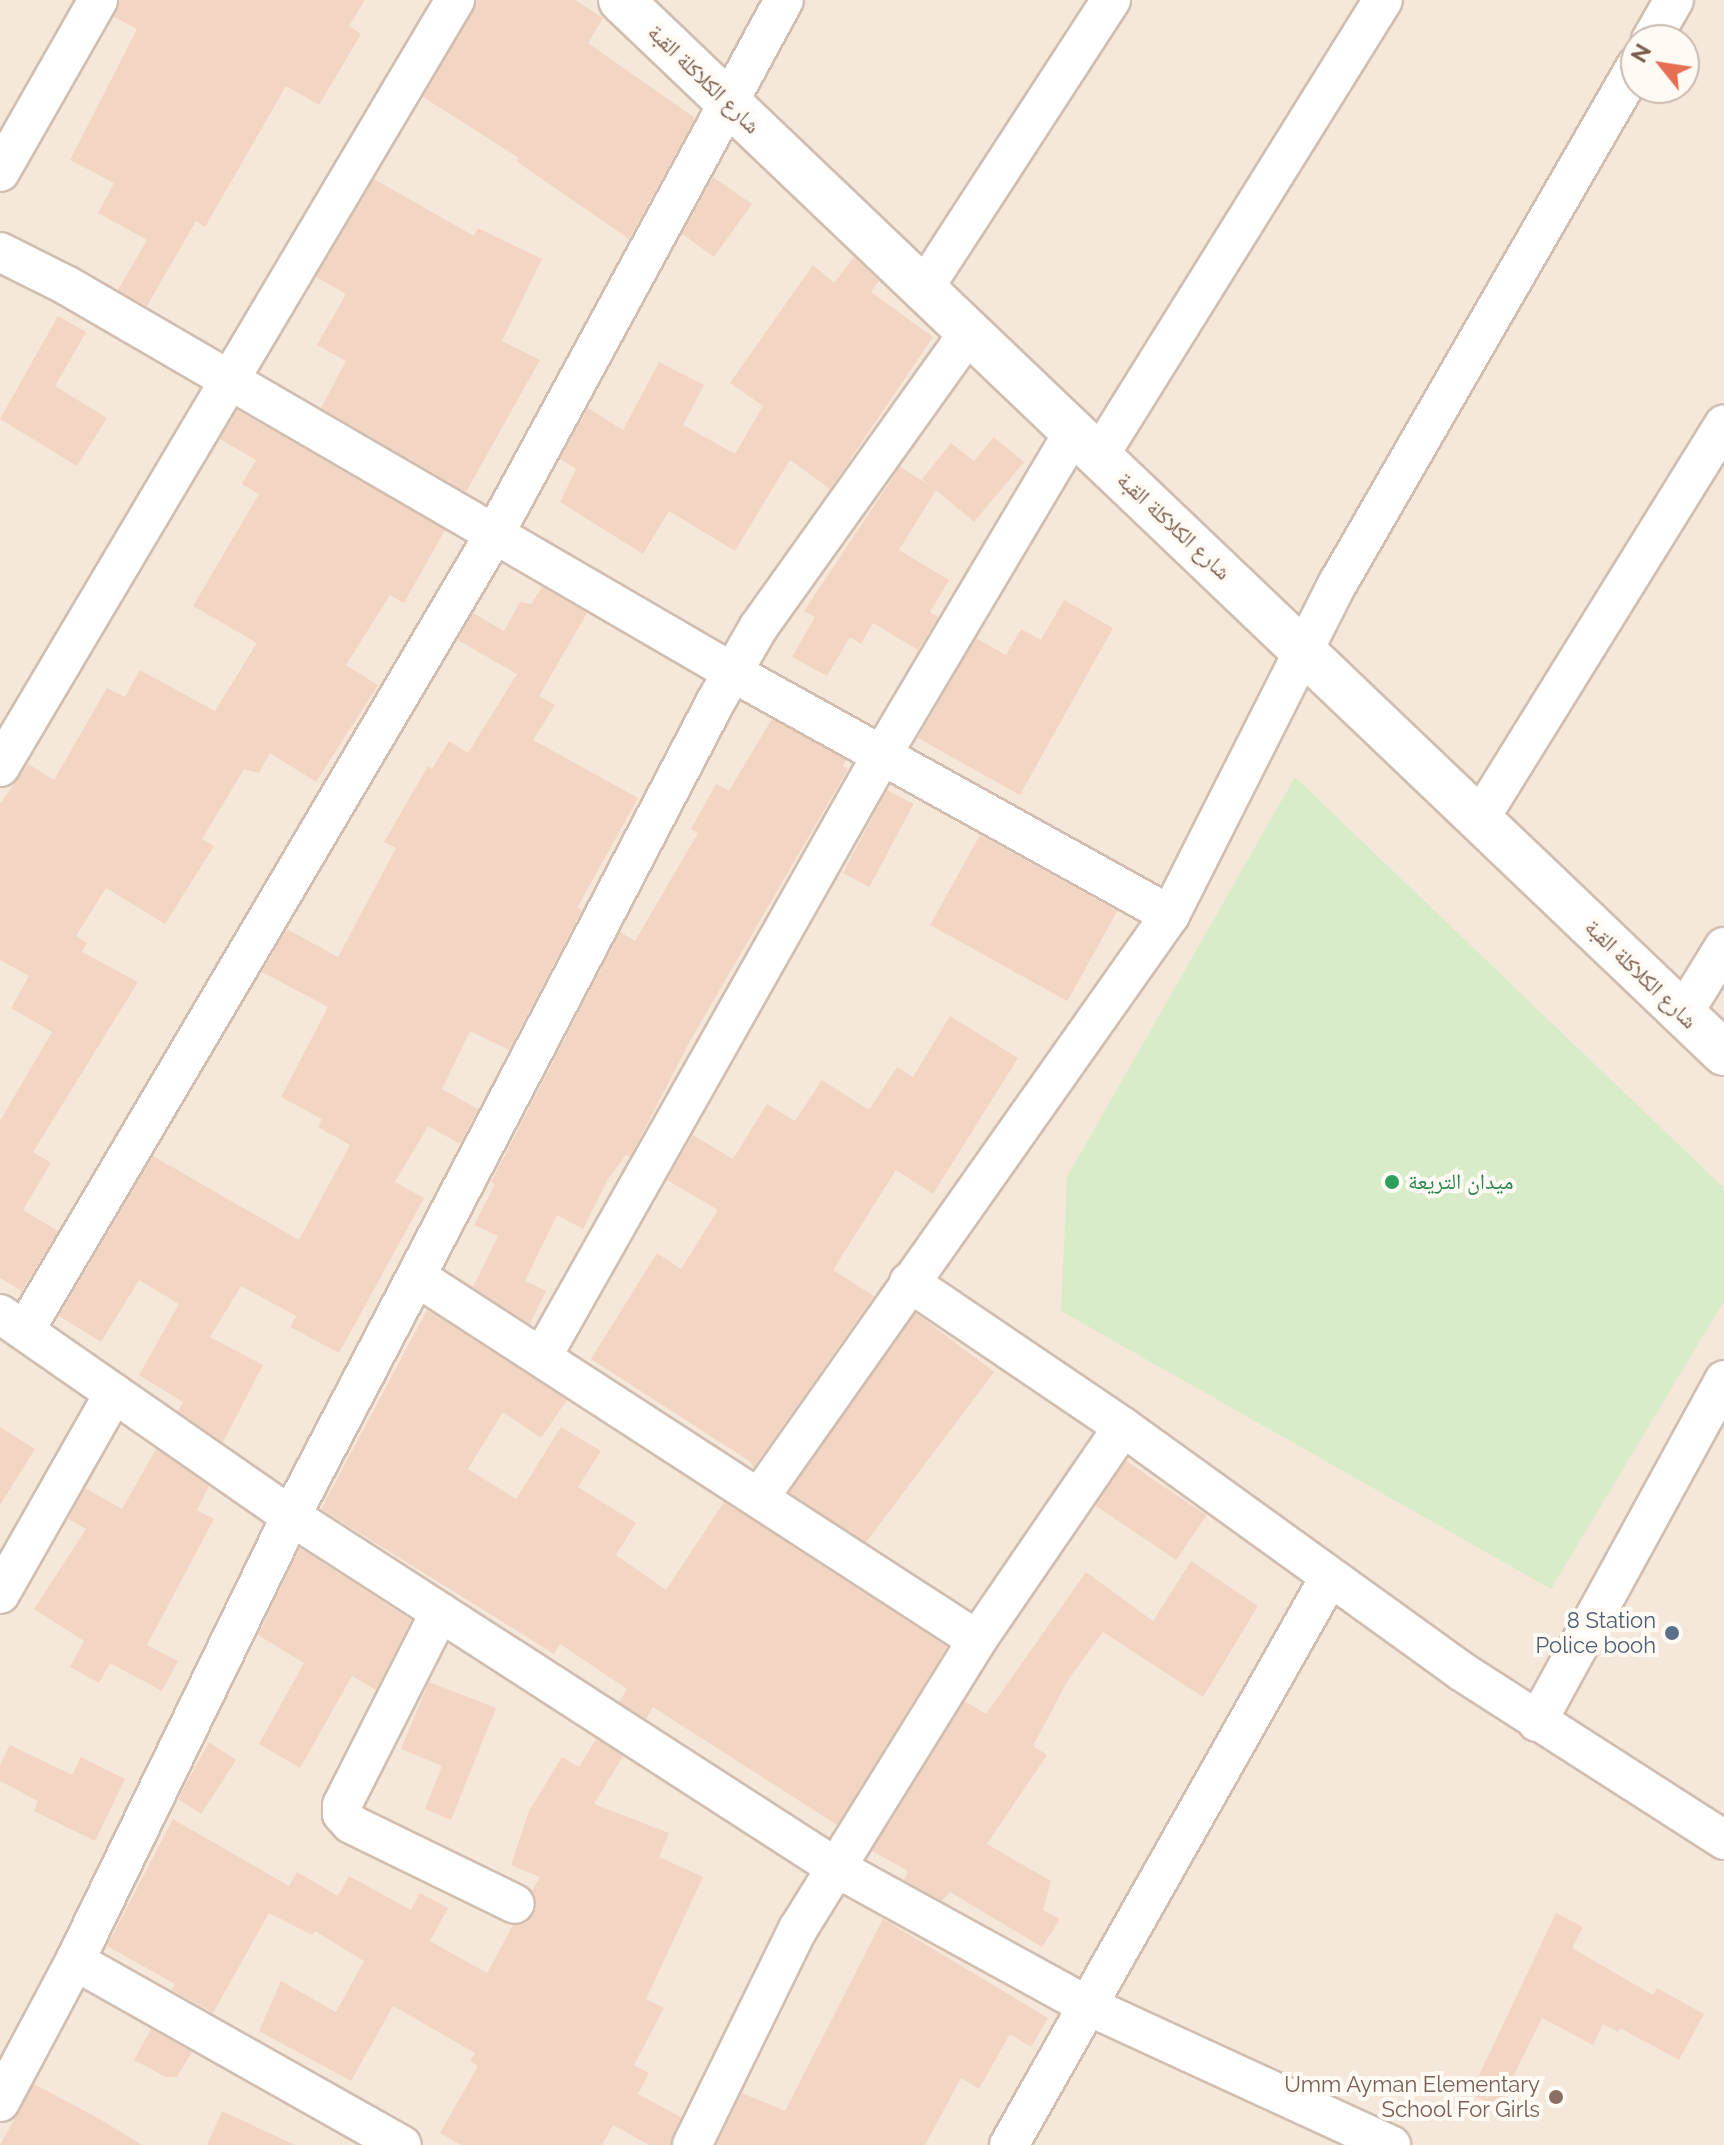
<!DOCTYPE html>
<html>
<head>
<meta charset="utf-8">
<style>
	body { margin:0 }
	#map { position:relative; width:1724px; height:2145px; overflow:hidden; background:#fdf6ec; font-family:Raleway,"Noto Naskh Arabic",sans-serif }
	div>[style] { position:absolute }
	.residential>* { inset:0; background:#f5e8da }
	.green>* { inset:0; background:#d8ecc9 }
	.building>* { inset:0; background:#f3d5c3; transform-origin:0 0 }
	.roads { filter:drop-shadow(2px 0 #d1beb0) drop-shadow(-2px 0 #d1beb0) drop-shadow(0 2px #d1beb0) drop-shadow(0 -2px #d1beb0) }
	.minor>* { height:38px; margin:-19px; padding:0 19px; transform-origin:19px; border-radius:19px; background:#fff }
	.tertiary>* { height:44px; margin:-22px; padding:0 22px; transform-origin:22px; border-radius:22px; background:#fff }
	.dots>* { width:22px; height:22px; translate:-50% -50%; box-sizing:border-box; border:4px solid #fffaf3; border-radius:50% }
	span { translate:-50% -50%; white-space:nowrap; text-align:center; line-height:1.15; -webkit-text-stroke:8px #fffaf3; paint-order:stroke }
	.street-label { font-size:22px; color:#7a5c4d }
	.leisure-label { font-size:22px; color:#27864d }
	.left { translate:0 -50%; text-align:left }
	.service-label { font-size:22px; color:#4e5e75 }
	.right { translate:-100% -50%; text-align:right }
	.education-label { font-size:22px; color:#785e54 }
	.north { position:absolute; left:1620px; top:24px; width:80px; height:80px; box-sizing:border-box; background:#fffaf3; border:2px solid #cabbb1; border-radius:50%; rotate:300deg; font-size:22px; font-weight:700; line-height:32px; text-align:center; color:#7a5c4d }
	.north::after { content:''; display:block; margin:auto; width:28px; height:36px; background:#e76f51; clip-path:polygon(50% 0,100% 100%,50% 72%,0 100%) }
</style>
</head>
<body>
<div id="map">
	<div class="residential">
		<div style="clip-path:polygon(evenodd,0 0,1724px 0,1724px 2145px,0 2145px,0 0,1636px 40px,1684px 40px,1684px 88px,1636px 88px,1636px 40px)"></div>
	</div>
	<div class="green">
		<div style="clip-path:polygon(1295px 777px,1724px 1188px,1724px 1301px,1551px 1589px,1061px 1311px,1067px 1177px)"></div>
	</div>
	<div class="building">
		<div style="clip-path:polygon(120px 0,365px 0,349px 26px,361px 34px,319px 105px,286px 86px,205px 227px,196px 221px,147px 306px,118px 290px,147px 240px,98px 213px,114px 183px,70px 160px,137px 29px,114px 17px)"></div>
		<div style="clip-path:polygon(477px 0,575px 0,603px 18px,588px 43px,695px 118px,629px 239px,516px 161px,519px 158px,423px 97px)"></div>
		<div style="clip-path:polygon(713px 177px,752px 204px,714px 257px,682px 234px)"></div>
		<div style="clip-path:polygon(374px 179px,474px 236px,478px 228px,542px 259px,502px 341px,540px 360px,466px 492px,321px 408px,346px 361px,317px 345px,346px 294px,316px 277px)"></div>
		<div style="clip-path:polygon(854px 257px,879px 281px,871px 292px,933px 337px,830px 489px,790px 460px,735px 551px,669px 511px,643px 554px,560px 502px,576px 469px,560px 459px,588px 408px,623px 430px,659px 362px,704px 385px,683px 425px,735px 454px,763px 406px,730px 383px,813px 265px,834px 283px)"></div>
		<div style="clip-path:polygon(58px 316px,86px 332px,55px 386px,107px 418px,77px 466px,0 419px)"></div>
		<div style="clip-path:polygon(237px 410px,445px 530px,404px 603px,390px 595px,346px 665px,378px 685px,316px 782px,270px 753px,259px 773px,244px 769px,202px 839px,214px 846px,165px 924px,106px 888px,76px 936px,87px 943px,82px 952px,138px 982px,33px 1152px,51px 1163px,23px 1210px,58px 1231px,22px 1291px,0 1278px,0 1121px,52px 1032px,11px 1008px,29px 976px,0 960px,0 804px,28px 764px,54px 780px,107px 688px,125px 697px,140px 670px,215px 711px,257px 643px,193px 606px,259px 494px,242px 484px,256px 460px,220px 439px)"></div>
		<div style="clip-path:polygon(994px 437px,1024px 462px,974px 522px,936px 490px,899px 550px,949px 580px,930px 612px,938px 617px,918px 650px,873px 623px,861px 644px,850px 637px,827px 676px,792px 657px,815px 617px,804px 611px,900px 467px,931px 486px,922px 479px,951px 443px,974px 461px)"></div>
		<div style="clip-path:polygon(542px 587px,587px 613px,539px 696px,555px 705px,533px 740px,638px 798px,577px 908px,582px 910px,509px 1050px,470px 1031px,442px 1089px,478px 1109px,460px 1144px,428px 1126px,395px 1182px,424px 1198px,339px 1353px,290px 1327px,296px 1316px,241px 1286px,210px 1337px,263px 1365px,223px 1442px,178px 1411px,183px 1402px,139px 1375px,179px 1304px,139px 1280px,101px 1342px,59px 1316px,153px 1156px,299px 1240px,350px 1145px,318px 1127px,322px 1119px,281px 1097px,328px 1007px,262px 972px,287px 929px,338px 957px,396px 848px,384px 842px,428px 766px,432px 769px,449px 741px,468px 753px,517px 674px,458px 640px,473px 613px,504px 631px,520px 602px,531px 604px)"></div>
		<div style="clip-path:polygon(1064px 600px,1113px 628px,1020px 795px,918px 738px,976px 638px,1006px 655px,1021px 629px,1041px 640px)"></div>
		<div style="clip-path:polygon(772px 719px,846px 760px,843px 766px,848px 769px,690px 1041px,630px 1157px,626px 1155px,608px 1179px,583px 1229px,557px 1215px,525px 1281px,546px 1291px,530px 1324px,473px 1287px,498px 1236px,474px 1225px,495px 1184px,491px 1182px,620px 932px,635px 941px,698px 833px,691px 829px,716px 784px,729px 791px)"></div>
		<div style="left:887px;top:790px;width:30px;height:94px;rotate:28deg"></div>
		<div style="left:980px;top:835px;width:157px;height:103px;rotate:29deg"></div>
		<div style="clip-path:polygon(950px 1016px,1018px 1058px,933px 1194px,896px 1170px,833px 1270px,874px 1296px,753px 1468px,751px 1462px,591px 1359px,657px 1253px,681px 1269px,718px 1210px,667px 1180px,693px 1135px,733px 1159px,767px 1104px,795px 1121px,822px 1080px,869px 1110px,897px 1067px,913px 1077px)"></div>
		<div style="clip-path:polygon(427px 1310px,567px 1400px,541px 1438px,503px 1412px,468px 1469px,516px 1499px,561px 1427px,601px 1451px,578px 1487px,636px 1523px,616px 1555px,666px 1590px,724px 1502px,947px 1647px,837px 1825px,653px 1707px,646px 1719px,619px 1702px,627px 1689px,560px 1644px,554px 1654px,321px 1509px)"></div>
		<div style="left:916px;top:1313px;width:98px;height:219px;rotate:37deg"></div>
		<div style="clip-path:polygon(0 1427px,35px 1449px,0 1505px)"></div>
		<div style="clip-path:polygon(156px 1449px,209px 1486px,197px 1510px,214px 1519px,147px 1645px,178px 1661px,162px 1691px,110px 1663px,99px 1683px,70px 1667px,84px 1641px,34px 1609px,86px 1529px,68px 1519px,85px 1488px,122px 1509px)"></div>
		<div style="left:1126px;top:1461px;width:97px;height:54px;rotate:34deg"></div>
		<div style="clip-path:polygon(300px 1548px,411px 1620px,376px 1690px,352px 1676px,300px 1768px,259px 1744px,304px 1663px,258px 1635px)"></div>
		<div style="clip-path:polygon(1191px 1561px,1258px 1606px,1203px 1697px,1103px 1632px,1068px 1680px,1033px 1746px,1047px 1755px,987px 1844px,1051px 1881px,1043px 1910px,1060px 1919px,1042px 1947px,950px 1892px,942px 1901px,904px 1880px,908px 1871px,872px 1851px,965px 1701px,986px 1714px,1086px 1572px,1153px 1621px)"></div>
		<div style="clip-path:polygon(429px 1682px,496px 1708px,451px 1820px,425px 1809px,442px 1766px,401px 1749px)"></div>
		<div style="clip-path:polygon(596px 1739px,623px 1756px,594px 1804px,669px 1833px,659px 1857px,703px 1877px,646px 1999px,664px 2008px,634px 2065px,649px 2073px,638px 2094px,681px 2117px,670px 2145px,649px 2145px,613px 2125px,602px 2145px,461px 2145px,440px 2133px,478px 2066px,470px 2061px,475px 2053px,393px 2006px,351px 2081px,259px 2031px,281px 1981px,336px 2012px,364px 1961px,315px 1931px,312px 1935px,269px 1913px,213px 2013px,172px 1990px,175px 1984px,107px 1946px,173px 1819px,289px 1886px,297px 1872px,338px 1896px,349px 1876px,411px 1910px,420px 1893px,448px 1908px,430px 1941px,487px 1973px,513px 1925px,527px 1923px,535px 1913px,532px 1891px,540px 1877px,511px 1865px,529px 1811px,562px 1757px,579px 1767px)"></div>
		<div style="clip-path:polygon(209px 1742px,236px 1760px,201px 1814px,178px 1799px)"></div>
		<div style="clip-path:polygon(10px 1745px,72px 1775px,81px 1757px,125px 1779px,95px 1841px,34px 1811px,38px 1801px,0 1781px,0 1765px)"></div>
		<div style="clip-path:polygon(1556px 1913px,1583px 1927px,1572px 1948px,1653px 1995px,1657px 1988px,1704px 2014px,1679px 2060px,1620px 2028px,1618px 2032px,1603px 2024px,1593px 2045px,1542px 2018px,1498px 2107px,1470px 2094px)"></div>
		<div style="clip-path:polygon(883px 1919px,1048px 2018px,1031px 2047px,1010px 2034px,979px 2089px,961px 2078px,925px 2145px,716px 2145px,742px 2093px,785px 2111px)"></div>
		<div style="clip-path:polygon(151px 2029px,192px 2052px,177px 2077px,166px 2077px,134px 2060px)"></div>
		<div style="clip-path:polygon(34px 2084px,98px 2118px,142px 2145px,0 2145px)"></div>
		<div style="clip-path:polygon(222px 2111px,295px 2145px,207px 2145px)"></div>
	</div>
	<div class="roads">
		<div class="minor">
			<div style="left:1651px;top:40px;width:46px;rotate:-60.1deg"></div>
			<div style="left:0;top:172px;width:198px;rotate:-60.3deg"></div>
			<div style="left:0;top:252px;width:74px;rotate:26.6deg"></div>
			<div style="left:66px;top:285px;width:770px;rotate:30.16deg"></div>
			<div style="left:732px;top:672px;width:501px;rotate:29.02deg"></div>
			<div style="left:922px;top:291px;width:347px;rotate:-57deg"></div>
			<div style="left:1099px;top:456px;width:537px;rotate:-58.09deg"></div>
			<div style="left:0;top:767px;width:892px;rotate:-59.32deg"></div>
			<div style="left:1480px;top:818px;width:463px;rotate:-58.2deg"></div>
			<div style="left:1682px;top:1015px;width:80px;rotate:-58.3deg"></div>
			<div style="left:417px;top:1277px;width:667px;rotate:32.95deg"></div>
			<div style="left:909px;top:1282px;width:258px;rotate:34.1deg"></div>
			<div style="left:1123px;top:1427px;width:417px;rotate:35.8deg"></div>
			<div style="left:1461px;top:1671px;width:313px;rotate:32.7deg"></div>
			<div style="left:0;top:1314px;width:354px;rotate:34.8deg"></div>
			<div style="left:291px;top:1516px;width:647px;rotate:32.83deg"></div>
			<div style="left:835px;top:1867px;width:286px;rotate:28.8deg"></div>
			<div style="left:1086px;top:2005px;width:336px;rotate:24.7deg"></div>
			<div style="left:25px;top:1330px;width:925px;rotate:-59.47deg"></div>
			<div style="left:495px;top:533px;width:606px;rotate:-61.53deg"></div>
			<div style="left:543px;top:1355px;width:691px;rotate:-60.54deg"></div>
			<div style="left:883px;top:753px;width:374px;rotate:-59.3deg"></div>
			<div style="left:759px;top:1498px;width:713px;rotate:-54.82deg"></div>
			<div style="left:1170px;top:915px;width:372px;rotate:-63.2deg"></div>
			<div style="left:1338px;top:583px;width:597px;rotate:-60.04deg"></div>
			<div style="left:0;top:1594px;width:231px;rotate:-60.4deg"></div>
			<div style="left:440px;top:1612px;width:216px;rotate:116.9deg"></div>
			<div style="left:342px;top:1805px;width:9px;rotate:90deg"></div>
			<div style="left:342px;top:1814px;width:13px;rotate:48deg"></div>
			<div style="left:351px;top:1824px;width:182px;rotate:26deg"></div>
			<div style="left:1537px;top:1722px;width:390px;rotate:-61.3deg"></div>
			<div style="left:75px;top:1961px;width:375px;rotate:29.4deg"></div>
			<div style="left:0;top:2102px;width:160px;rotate:-62deg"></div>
			<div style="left:75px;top:1961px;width:495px;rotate:-64.1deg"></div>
			<div style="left:291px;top:1516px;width:919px;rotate:-62.46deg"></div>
			<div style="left:716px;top:701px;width:84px;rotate:-60.1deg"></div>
			<div style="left:758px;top:628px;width:361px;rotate:-54.5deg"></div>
			<div style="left:692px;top:2145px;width:241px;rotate:-63.9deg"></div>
			<div style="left:798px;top:1929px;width:340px;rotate:-58.2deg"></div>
			<div style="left:977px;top:1640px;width:258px;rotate:-55.6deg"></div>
			<div style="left:1009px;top:2145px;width:651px;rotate:-60.56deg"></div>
		</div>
		<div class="tertiary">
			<div style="left:621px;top:0;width:1525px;rotate:43.67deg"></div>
		</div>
	</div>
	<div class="dots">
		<div style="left:1392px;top:1182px;background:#2e9e5b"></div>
		<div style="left:1672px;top:1633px;background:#5c6f8a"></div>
		<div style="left:1556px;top:2097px;background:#8d6e63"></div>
	</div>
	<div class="street-label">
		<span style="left:704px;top:79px;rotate:44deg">شارع الكلاكلة القبة</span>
		<span style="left:1174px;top:526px;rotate:43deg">شارع الكلاكلة القبة</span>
		<span style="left:1641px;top:974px;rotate:44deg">شارع الكلاكلة القبة</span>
	</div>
	<div class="leisure-label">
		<span class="left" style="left:1408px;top:1182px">ميدان التريعة</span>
	</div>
	<div class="service-label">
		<span class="right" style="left:1656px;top:1633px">8 Station<br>Police booh</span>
	</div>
	<div class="education-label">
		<span class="right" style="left:1540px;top:2097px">Umm Ayman Elementary<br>School For Girls</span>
	</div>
	<div class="north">N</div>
</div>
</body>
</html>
